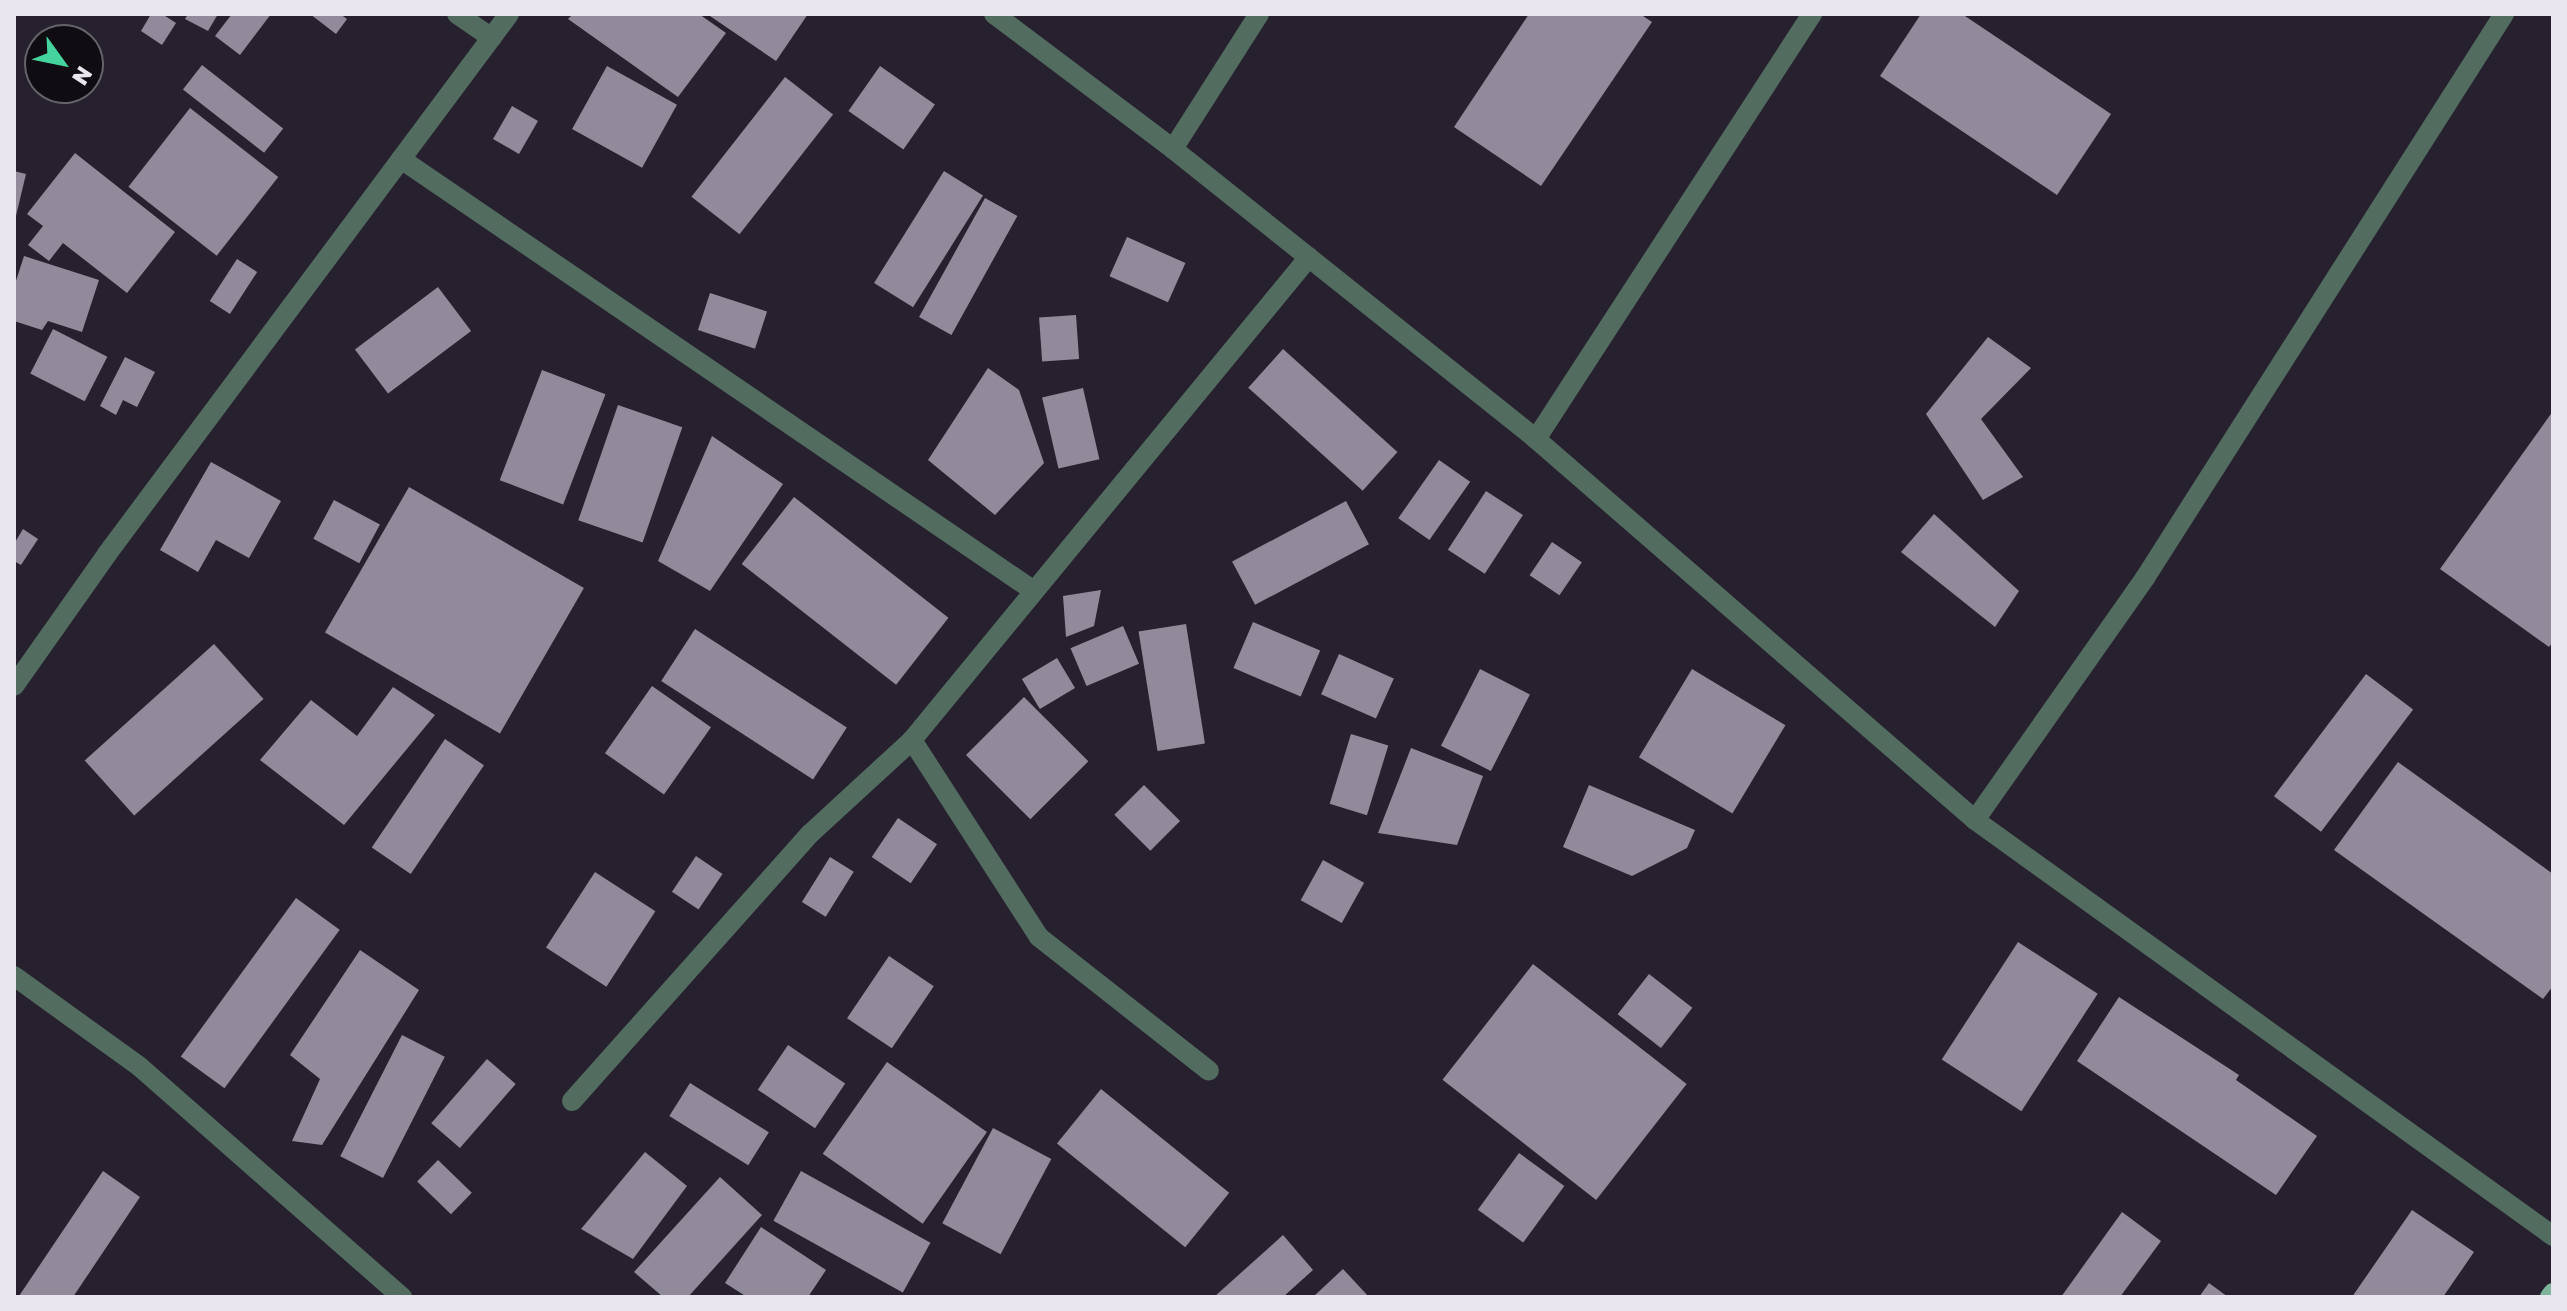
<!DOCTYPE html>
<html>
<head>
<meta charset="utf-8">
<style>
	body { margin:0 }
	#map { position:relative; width:2567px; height:1311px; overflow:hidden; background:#27212f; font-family:"Golos Text",sans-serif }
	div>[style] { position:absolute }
	.building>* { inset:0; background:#918a9b; transform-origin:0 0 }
	.minor>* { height:20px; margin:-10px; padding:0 10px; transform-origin:10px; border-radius:10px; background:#526c5f }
	.major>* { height:20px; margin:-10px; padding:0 10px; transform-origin:10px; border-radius:10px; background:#7eb49b }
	span { translate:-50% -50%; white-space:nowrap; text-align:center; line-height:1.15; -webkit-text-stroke:8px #0f0c12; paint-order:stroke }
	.frame { position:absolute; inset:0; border:16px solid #eae6ef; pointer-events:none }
	.north { position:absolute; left:24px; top:24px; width:80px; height:80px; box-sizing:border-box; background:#0f0c12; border:2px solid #67636a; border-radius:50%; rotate:123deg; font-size:22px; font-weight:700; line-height:32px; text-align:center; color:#eae6ef }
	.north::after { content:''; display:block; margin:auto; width:28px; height:36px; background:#46d49e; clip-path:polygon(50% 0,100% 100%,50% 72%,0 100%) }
</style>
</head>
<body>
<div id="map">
	<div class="building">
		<div style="clip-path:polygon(151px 14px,162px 14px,176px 23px,162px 45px,141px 31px)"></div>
		<div style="clip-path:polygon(188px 14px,218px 14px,208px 31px,185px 19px)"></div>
		<div style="clip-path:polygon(232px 14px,271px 14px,240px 55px,215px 36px)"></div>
		<div style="clip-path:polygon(310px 14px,340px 14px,347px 19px,336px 34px)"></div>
		<div style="clip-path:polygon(573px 14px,699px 14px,726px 33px,678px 97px,568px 19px)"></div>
		<div style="clip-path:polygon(707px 14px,808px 14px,776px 61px)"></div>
		<div style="clip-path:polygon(1529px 14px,1640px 14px,1652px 22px,1541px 186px,1454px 127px)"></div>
		<div style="clip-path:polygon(1921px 14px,1962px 14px,2111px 114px,2057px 195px,1880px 76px)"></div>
		<div style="left:202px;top:65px;width:103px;height:31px;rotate:38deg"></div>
		<div style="left:607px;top:66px;width:80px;height:72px;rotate:29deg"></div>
		<div style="left:880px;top:66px;width:67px;height:55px;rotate:35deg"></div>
		<div style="left:785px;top:77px;width:61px;height:152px;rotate:38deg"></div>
		<div style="left:512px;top:106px;width:30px;height:38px;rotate:30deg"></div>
		<div style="left:190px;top:108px;width:112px;height:100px;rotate:38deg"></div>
		<div style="clip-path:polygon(75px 153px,175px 232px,127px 293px,63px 243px,49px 261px,28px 245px,43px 226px,27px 214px)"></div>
		<div style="clip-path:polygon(14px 171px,26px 174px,15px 220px,14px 220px)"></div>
		<div style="left:944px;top:171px;width:46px;height:132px;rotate:32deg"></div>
		<div style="left:985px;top:198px;width:37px;height:136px;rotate:29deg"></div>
		<div style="left:1127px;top:237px;width:64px;height:43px;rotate:24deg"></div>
		<div style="clip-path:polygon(24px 256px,99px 280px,82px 332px,48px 321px,42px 330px,14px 321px,14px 287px)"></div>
		<div style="left:237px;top:259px;width:24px;height:50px;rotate:33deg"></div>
		<div style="left:438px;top:287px;width:55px;height:104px;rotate:53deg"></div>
		<div style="left:710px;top:293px;width:60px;height:39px;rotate:18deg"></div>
		<div style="left:1076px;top:315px;width:44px;height:37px;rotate:86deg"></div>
		<div style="left:53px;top:329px;width:61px;height:50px;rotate:27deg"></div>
		<div style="clip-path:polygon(1988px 337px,2031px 368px,1981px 419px,2023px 477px,1983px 500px,1926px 414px)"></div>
		<div style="left:1283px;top:349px;width:154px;height:52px;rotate:42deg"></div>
		<div style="clip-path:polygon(125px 357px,155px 372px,137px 407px,123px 400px,116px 415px,100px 406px)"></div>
		<div style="clip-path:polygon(988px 368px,1019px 390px,1044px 463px,995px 515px,928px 460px)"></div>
		<div style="left:542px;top:370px;width:68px;height:118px;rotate:21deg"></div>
		<div style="left:1083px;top:388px;width:73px;height:42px;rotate:77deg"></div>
		<div style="left:618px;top:405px;width:68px;height:122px;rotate:19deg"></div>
		<div style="clip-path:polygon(2553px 411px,2553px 642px,2549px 647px,2440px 569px)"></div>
		<div style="clip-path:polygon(712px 436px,783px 484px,710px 591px,658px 561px)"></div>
		<div style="left:1439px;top:460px;width:38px;height:71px;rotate:35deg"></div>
		<div style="clip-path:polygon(211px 462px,281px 501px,249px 558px,216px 540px,198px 572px,160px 550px)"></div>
		<div style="left:409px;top:487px;width:202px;height:168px;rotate:30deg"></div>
		<div style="left:1486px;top:491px;width:44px;height:70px;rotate:33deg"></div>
		<div style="left:794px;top:497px;width:196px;height:85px;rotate:38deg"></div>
		<div style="left:334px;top:500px;width:52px;height:44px;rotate:28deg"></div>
		<div style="left:1346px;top:501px;width:49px;height:129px;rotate:62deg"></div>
		<div style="clip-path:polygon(1934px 514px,2019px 591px,1995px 627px,1901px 552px)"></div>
		<div style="clip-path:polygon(23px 529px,38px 539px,21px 565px,14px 561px,14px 544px)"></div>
		<div style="left:1552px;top:542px;width:36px;height:40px;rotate:34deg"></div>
		<div style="clip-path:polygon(1101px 590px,1094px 626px,1066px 637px,1063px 596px)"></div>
		<div style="left:1253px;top:622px;width:73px;height:50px;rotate:23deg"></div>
		<div style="left:1186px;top:624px;width:121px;height:48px;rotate:81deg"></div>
		<div style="left:1123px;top:626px;width:41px;height:57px;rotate:67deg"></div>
		<div style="left:695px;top:629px;width:181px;height:62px;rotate:33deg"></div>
		<div style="left:214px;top:644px;width:74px;height:174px;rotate:48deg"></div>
		<div style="left:1339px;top:654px;width:60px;height:44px;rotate:24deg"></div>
		<div style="left:1057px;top:658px;width:35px;height:41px;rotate:59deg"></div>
		<div style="left:1480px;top:669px;width:56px;height:86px;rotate:27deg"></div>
		<div style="left:1692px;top:669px;width:109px;height:103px;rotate:31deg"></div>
		<div style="left:2366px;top:674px;width:59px;height:153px;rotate:37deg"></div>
		<div style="left:652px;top:686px;width:72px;height:82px;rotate:35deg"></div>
		<div style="clip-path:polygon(393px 687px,435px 715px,344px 825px,260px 760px,311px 700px,357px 736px)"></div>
		<div style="left:1024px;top:697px;width:91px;height:82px;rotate:45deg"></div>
		<div style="left:1351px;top:734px;width:39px;height:73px;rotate:17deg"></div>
		<div style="left:445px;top:739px;width:47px;height:131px;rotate:34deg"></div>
		<div style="clip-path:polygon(1411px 748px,1483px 776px,1457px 845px,1378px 833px)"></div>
		<div style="clip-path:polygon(2398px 762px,2553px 874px,2553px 986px,2543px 999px,2334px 850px)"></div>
		<div style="left:1144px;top:785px;width:51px;height:42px;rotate:45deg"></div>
		<div style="clip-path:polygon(1589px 785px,1695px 830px,1687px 848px,1632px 876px,1563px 847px)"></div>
		<div style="left:898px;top:818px;width:47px;height:47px;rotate:34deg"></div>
		<div style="left:696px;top:856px;width:32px;height:43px;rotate:34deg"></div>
		<div style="left:830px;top:857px;width:28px;height:53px;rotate:32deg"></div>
		<div style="left:1323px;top:860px;width:47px;height:46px;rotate:29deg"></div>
		<div style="left:595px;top:872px;width:72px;height:90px;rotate:33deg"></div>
		<div style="left:296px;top:898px;width:54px;height:196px;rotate:36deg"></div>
		<div style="left:2018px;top:942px;width:95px;height:140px;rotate:33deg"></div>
		<div style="clip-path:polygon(360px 950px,419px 990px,322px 1145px,292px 1141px,320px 1079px,290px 1055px)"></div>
		<div style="left:889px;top:956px;width:54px;height:75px;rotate:34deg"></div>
		<div style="left:1533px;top:964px;width:195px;height:147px;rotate:38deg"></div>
		<div style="left:1649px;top:974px;width:55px;height:51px;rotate:38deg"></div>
		<div style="clip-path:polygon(2119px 997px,2239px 1075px,2236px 1080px,2317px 1136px,2276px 1195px,2077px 1061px)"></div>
		<div style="left:402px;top:1035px;width:48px;height:136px;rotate:27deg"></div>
		<div style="left:788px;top:1045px;width:69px;height:54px;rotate:34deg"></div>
		<div style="left:487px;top:1059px;width:38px;height:85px;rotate:41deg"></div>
		<div style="left:887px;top:1062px;width:122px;height:112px;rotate:35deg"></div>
		<div style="left:690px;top:1083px;width:93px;height:39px;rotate:32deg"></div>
		<div style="left:1101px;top:1089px;width:165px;height:70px;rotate:39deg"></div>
		<div style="left:993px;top:1128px;width:66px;height:108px;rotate:28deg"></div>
		<div style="clip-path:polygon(645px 1152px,687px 1186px,633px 1259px,581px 1229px)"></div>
		<div style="left:1519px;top:1153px;width:56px;height:70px;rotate:36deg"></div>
		<div style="left:438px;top:1160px;width:47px;height:30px;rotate:44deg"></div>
		<div style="clip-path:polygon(103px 1171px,140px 1197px,73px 1297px,19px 1296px)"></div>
		<div style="left:801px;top:1171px;width:148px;height:57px;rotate:29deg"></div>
		<div style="clip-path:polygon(720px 1177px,762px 1215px,688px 1297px,663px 1297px,634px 1272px)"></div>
		<div style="clip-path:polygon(2412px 1210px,2474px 1252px,2443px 1297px,2352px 1297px)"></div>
		<div style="clip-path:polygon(2122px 1212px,2161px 1241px,2120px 1297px,2061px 1297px)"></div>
		<div style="clip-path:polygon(761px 1227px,826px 1270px,808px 1297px,747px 1297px,725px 1283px)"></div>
		<div style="clip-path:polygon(1283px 1235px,1313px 1270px,1283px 1297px,1214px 1297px)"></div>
		<div style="clip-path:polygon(1343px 1269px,1369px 1297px,1313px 1297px)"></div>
		<div style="clip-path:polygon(2209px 1283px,2228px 1297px,2199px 1297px)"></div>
	</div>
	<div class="minor">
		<div style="left:457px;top:14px;width:42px;rotate:34.4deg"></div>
		<div style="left:994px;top:14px;width:224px;rotate:37deg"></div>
		<div style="left:1173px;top:149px;width:465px;rotate:38.6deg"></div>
		<div style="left:1536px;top:439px;width:581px;rotate:40.95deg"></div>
		<div style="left:1975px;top:820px;width:712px;rotate:35.74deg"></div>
		<div style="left:1173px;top:149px;width:160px;rotate:-57.5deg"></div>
		<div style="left:401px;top:159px;width:766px;rotate:34.31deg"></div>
		<div style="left:1536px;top:439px;width:507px;rotate:-57deg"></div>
		<div style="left:14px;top:686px;width:161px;rotate:-54.8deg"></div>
		<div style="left:107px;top:554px;width:673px;rotate:-53.33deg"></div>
		<div style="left:912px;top:740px;width:234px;rotate:57.2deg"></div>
		<div style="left:1039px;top:937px;width:216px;rotate:38.2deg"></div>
		<div style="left:1975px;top:820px;width:296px;rotate:-54.9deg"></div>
		<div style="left:2145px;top:578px;width:669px;rotate:-57.52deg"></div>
		<div style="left:14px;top:976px;width:155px;rotate:35.8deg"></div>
		<div style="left:140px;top:1067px;width:349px;rotate:41.3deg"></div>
		<div style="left:572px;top:1101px;width:359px;rotate:-48.3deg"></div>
		<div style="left:811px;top:833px;width:137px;rotate:-42.6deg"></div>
		<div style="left:912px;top:740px;width:625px;rotate:-50.58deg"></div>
	</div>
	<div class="major">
		<div style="left:2550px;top:1297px;width:5px;rotate:-53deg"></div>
	</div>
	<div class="frame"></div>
	<div class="north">N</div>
</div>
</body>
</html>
